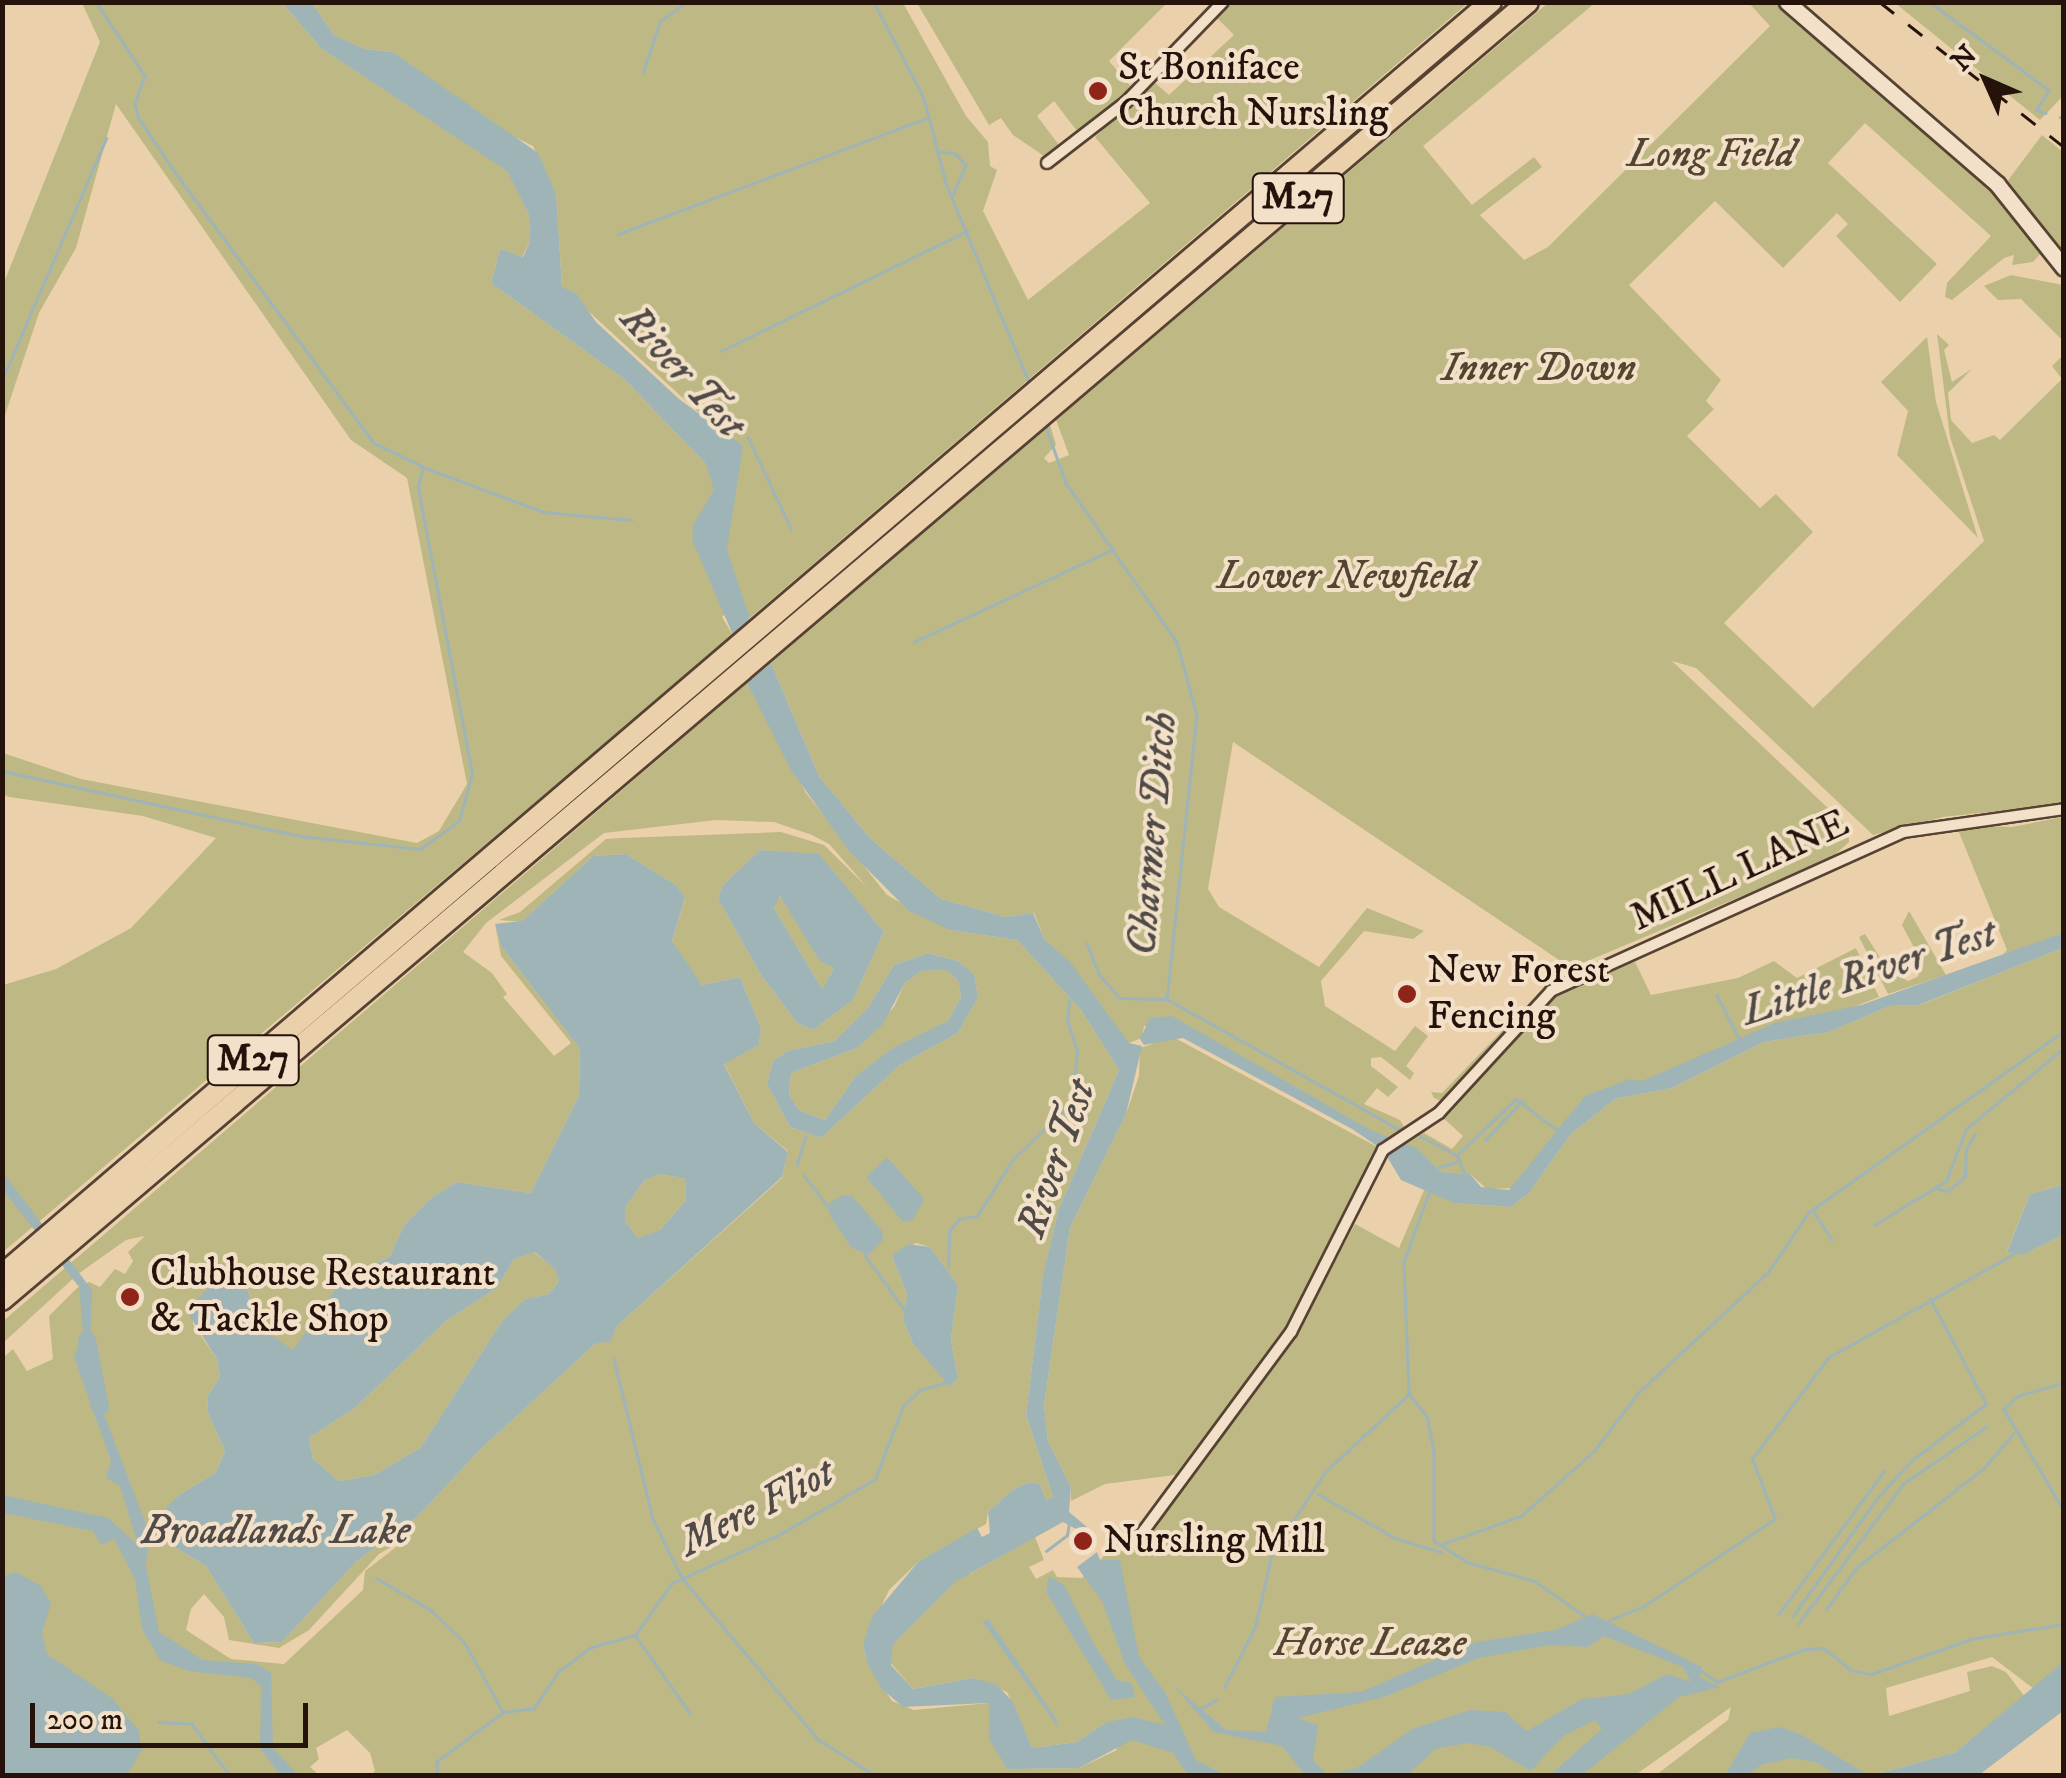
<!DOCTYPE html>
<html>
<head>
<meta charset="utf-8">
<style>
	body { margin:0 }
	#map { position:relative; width:2066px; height:1778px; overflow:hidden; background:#ebd1ab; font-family:"IM FELL DW Pica",serif }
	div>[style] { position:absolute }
	.green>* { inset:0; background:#beb984 }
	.water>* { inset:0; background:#9fb4b6 }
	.stream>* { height:2.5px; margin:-1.25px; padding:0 1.25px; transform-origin:1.25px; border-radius:1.25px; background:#9fb4b6 }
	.river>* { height:18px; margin:-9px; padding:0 9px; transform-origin:9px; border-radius:9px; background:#9fb4b6 }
	.roads { filter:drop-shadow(2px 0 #564233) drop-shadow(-2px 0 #564233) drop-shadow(0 2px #564233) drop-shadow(0 -2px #564233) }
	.street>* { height:10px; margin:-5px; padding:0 5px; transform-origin:5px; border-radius:5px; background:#f2e1c8 }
	.secondary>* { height:15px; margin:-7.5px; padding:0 7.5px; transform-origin:7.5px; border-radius:7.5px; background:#f2e1c8 }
	.highway>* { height:20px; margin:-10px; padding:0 10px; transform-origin:10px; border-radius:10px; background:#ebd1ab }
	.rail>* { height:2.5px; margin-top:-1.25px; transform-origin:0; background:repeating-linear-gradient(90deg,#25130b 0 18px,transparent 0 36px) }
	.dots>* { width:28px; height:28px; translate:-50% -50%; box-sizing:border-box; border:5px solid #f2e1c8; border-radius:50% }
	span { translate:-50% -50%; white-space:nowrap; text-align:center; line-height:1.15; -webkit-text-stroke:8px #f2e1c8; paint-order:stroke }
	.shield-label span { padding:2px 8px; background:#f2e1c8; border:2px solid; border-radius:8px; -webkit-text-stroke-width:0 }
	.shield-label { font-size:38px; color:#25130b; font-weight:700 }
	.poi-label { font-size:40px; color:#25130b }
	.left { translate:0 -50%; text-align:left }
	.park-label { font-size:40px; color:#53452f; font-style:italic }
	.street-label { font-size:40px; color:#25130b }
	.water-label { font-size:42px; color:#504b47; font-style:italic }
	.frame { position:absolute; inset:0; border:5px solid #25130b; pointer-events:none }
	.north { position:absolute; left:1936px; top:30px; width:100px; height:100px; -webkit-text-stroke:8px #f2e1c8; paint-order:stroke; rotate:315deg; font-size:28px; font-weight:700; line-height:40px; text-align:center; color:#25130b }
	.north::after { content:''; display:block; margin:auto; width:35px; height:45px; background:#25130b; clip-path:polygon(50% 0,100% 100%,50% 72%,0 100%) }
	.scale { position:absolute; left:30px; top:1703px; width:278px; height:45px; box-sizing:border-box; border:5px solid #25130b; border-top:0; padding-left:12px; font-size:30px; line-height:35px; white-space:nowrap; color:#25130b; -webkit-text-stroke:8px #f2e1c8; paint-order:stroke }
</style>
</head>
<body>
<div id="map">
	<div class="green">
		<div style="clip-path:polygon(1748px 2px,1777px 3px,1899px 113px,1995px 188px,2043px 251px,2033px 262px,2012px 265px,2014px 255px,2004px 258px,1952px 300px,1945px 297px,1947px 283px,1991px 236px,1865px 123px,1828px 163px,1937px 264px,1900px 302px,1836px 236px,1848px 224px,1837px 213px,1783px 268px,1715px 201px,1629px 285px,1721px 380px,1706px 401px,1714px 409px,1687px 436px,1760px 508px,1776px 494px,1813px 532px,1724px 623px,1813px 708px,1984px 541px,1950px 437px,1937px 334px,1949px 345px,1944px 350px,1952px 382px,1973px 368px,1948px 393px,1951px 420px,1972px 443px,1994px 435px,2000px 440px,2062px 379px,2052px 366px,2063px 355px,2063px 804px,1943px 817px,1873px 835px,1696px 668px,1672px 661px,1848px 827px,1849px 842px,1830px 859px,1571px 968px,1233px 742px,1208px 889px,1219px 907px,1319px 967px,1367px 908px,1424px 931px,1413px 939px,1364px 931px,1321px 981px,1325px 1006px,1395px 1051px,1415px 1026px,1428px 1036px,1406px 1066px,1414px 1073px,1410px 1080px,1381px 1057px,1371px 1058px,1371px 1066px,1398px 1087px,1388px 1097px,1377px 1088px,1364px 1104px,1400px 1120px,1406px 1130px,1385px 1143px,1206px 1043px,1144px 1026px,1142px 1038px,1129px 1043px,1045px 940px,1034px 913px,1006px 917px,941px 899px,870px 838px,819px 776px,771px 663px,1050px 425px,1056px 445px,1044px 458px,1049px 463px,1069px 455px,1056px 420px,1548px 3px,1595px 3px,1423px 146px,1472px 205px,1534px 157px,1542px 167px,1480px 215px,1524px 260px,1548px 247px,1770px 26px)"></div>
		<div style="clip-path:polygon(82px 3px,282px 3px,322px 49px,507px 170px,529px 215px,530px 242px,522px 257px,500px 249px,491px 283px,624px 379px,705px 463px,720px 432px,562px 287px,556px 193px,533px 146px,488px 124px,471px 106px,467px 112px,466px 104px,393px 52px,365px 49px,334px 35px,312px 3px,903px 3px,966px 116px,988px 142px,990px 166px,997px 170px,983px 211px,1028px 300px,1150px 203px,1095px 137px,1153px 81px,1169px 95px,1234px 35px,1216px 17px,1231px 3px,1468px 3px,750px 618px,739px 602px,722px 617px,733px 635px,3px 1252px,3px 985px,56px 969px,131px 928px,216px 838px,143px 816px,9px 797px,3px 794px,3px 753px,81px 779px,417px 843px,439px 831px,467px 784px,407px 478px,351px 440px,116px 104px,76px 248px,39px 313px,3px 421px,3px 285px,100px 42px)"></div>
		<div style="clip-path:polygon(917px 3px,1167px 3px,1109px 61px,1133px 89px,1125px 97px,1077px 131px,1054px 101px,1037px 116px,1059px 145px,1044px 156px,1013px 135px,1001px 118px,989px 125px)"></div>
		<div style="clip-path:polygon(1895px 3px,2063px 3px,2063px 96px,2040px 120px)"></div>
		<div style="clip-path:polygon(2042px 135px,2063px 152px,2063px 262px,2006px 183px)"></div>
		<div style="clip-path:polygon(2011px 275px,2063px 285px,2063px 341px,2021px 299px,1998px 300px,1984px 286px)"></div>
		<div style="clip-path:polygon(1927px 337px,1936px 402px,1978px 538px,1897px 455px,1908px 411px,1881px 382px)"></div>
		<div style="clip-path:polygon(evenodd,747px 683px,806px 793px,887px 895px,950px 930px,1017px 940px,1081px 1010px,1119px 1070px,1058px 1211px,1043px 1277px,1026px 1415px,1053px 1497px,1046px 1500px,1040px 1484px,1029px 1482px,1012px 1490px,988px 1512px,986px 1524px,918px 1562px,889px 1590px,863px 1644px,867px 1663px,892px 1701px,914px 1710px,989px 1703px,990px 1739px,1007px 1769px,1079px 1768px,1117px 1750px,1105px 1723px,1077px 1742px,1032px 1748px,1007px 1692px,973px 1678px,913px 1689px,883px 1654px,892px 1621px,944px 1572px,970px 1574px,1035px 1537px,1044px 1560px,1029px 1567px,1036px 1579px,1053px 1570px,1057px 1577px,1082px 1578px,1110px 1550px,1137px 1552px,1296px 1336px,1355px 1224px,1399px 1248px,1425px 1188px,1455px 1203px,1511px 1207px,1529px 1193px,1571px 1134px,1615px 1099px,1672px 1088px,1764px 1042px,1829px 1032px,1890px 1006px,1920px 1005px,2063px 948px,2063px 1185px,2030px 1194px,2007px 1251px,2023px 1255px,2063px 1235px,2063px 1662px,2034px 1689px,1992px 1657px,1886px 1688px,1889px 1716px,1970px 1691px,1967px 1672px,1992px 1666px,2006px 1672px,2025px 1697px,1956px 1752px,1873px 1775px,1656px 1775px,1728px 1720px,1731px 1707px,1634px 1776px,369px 1776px,375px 1771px,370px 1753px,347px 1730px,316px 1748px,319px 1759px,310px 1767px,319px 1775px,3px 1775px,3px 1358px,13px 1349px,27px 1371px,53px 1359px,49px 1316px,77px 1288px,89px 1282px,100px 1287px,115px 1269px,125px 1274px,133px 1261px,128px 1252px,145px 1236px,126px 1240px,78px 1274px,3px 1343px,2px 1322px,747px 683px,716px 820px,774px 822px,812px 835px,829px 844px,867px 887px,824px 845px,781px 832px,622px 838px,606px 839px,520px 912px,499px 920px,521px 922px,593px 856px,626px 854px,676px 885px,685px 899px,672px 941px,679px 959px,702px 985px,740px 977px,761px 1028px,759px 1045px,724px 1063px,754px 1123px,788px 1151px,782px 1178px,616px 1327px,611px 1340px,595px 1344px,480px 1450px,419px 1515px,357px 1561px,282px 1642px,254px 1643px,206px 1566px,173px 1546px,156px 1522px,178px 1496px,216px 1472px,225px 1451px,207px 1411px,208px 1395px,220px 1377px,217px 1359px,193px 1324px,192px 1304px,229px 1271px,245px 1283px,261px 1328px,293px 1351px,338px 1285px,390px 1256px,404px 1225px,431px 1198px,456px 1182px,531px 1193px,579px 1095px,580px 1049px,501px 946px,495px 924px,501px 956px,571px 1043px,554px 1056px,503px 997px,507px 994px,492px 973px,463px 952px,486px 923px,604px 833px,716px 820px,747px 683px,760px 850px,819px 855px,884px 932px,853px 1000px,813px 1030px,797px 1023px,761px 975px,718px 899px,723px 885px,760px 850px,747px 683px,928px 953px,958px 961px,974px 974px,978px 997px,958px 1033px,900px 1065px,821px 1138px,790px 1127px,767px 1084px,773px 1061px,787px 1051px,834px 1041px,867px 1009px,894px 965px,928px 953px,747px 683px,916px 1243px,930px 1247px,958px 1285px,951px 1340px,958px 1378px,951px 1386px,913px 1344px,903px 1320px,907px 1294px,892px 1256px,916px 1243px,747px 683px,413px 1534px,365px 1571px,363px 1590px,284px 1664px,231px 1659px,186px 1630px,191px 1609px,204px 1594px,224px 1617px,229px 1640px,279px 1648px,309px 1630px,379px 1554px,413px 1534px)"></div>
		<div style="clip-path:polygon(2063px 817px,2063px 933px,2000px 958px,2007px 950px,1956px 825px,2012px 827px)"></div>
		<div style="clip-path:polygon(777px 896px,787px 901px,820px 960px,834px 968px,822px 989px,774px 908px)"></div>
		<div style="clip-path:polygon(1909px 911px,1946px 975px,1888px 994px,1859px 937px,1865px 934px,1888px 970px,1908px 981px,1919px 976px,1911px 959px,1918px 955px,1902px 925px)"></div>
		<div style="clip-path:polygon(1856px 948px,1879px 997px,1684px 1073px,1612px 1088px,1515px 1188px,1487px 1189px,1470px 1174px,1441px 1172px,1406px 1144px,1424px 1133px,1452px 1149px,1463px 1136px,1440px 1115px,1538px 1009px,1586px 978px,1635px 962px,1651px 995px,1738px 978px,1774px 961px,1797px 978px)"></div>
		<div style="clip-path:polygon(946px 970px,958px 980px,961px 997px,948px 1021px,855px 1077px,825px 1120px,799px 1110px,789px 1094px,791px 1073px,857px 1048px,894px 1007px,905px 983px,921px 971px)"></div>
		<div style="clip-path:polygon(1523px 1009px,1463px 1082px,1443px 1102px,1434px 1098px,1431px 1092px,1442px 1093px)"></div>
		<div style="clip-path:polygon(1173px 1037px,1381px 1149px,1306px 1299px,1175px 1475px,1105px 1484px,1071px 1501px,1071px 1487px,1048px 1441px,1044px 1405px,1070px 1228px,1126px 1114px,1139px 1076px,1140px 1048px)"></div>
		<div style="clip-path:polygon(660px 1174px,685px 1179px,686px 1200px,659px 1231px,638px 1238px,625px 1221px,625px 1208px,644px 1181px)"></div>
		<div style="clip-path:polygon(534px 1252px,557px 1270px,559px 1281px,549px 1294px,525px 1299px,502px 1321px,421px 1447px,374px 1475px,339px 1481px,313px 1459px,309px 1438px,356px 1407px,446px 1321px,497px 1288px,514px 1259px)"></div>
	</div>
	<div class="water">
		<div style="clip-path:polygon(282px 3px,312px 3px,334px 35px,365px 49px,393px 52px,538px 153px,556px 193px,562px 287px,576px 293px,596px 322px,679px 399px,743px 446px,727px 550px,750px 618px,733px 635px,692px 540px,693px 525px,714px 490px,706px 464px,624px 379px,491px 283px,500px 249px,523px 257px,530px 242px,529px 215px,507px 171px,322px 49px)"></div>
		<div style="clip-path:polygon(771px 663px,819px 776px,870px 838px,941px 899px,1006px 917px,1033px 913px,1045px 940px,1070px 962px,1129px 1043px,1142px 1046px,1126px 1114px,1070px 1228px,1044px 1405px,1048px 1441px,1071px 1487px,1069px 1512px,1087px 1527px,1080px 1531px,1063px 1522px,955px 1582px,893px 1644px,891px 1665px,913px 1689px,973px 1678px,997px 1685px,1013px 1702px,1032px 1748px,1077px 1742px,1105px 1723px,1132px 1717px,1165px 1725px,1125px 1664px,1102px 1601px,1077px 1567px,1097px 1552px,1100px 1560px,1120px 1560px,1139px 1657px,1165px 1692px,1196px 1760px,1225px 1775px,1188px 1775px,1173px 1753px,1132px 1740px,1079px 1768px,1007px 1769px,989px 1739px,989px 1703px,903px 1707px,882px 1689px,867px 1663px,863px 1644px,872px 1617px,918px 1562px,977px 1528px,982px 1537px,990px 1533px,988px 1512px,1012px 1490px,1029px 1482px,1040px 1484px,1046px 1500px,1053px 1497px,1026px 1415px,1043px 1276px,1058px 1211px,1119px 1070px,1081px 1010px,1017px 940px,950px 930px,909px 911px,849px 851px,791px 770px,747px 683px)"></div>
		<div style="clip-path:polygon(evenodd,760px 850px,819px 854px,884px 932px,853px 1000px,813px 1030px,797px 1023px,761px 975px,718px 899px,723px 885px,760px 850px,780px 896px,820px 961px,834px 968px,822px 989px,774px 908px,780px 896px)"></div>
		<div style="clip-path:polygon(evenodd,626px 854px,676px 885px,685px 898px,672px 941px,702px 985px,740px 977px,761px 1028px,759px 1045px,724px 1064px,754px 1123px,788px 1152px,782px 1177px,616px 1327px,611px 1341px,595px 1344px,480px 1450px,419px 1515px,357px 1561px,282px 1642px,254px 1643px,206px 1566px,173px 1546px,164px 1528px,149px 1533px,146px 1566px,159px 1632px,203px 1660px,257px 1664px,271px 1673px,273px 1748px,299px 1776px,280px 1775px,260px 1748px,261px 1686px,251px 1678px,189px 1671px,160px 1660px,142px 1629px,135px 1579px,114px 1539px,101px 1545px,93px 1531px,3px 1513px,3px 1495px,108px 1518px,138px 1545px,120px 1486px,106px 1478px,111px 1461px,74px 1357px,83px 1331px,79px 1287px,3px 1190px,2px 1171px,92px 1290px,89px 1375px,147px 1527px,178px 1496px,216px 1472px,225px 1451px,207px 1411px,208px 1395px,220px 1377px,217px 1359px,189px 1315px,192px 1304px,218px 1279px,228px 1270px,245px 1283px,261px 1328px,293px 1350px,338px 1285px,390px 1256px,404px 1225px,431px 1198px,456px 1182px,531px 1193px,579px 1095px,580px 1049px,501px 946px,495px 924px,522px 921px,593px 856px,626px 854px,660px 1174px,685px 1179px,686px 1200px,660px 1230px,638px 1238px,625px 1221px,625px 1208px,644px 1181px,660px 1174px,626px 854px,535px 1252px,556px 1270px,559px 1281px,549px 1294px,525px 1299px,502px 1321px,421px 1447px,374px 1475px,339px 1481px,313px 1459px,309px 1438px,356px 1407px,446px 1321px,497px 1288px,514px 1259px,535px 1252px)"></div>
		<div style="clip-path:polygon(2063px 933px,2063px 948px,1919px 1005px,1890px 1006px,1829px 1032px,1764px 1042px,1672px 1088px,1615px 1099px,1571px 1134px,1529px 1193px,1511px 1207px,1454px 1203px,1401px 1180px,1383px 1150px,1352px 1129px,1183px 1038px,1144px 1045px,1140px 1039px,1150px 1018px,1172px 1016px,1372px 1131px,1416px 1148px,1441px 1172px,1470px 1174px,1481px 1187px,1509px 1190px,1585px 1096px,1630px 1079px,1642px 1081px,1775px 1023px,1861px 1005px)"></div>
		<div style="clip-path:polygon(evenodd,928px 953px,958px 961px,974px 974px,978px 997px,958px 1033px,900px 1065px,821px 1138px,790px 1127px,767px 1084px,773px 1061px,787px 1051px,834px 1041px,867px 1009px,894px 965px,928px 953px,946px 970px,958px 980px,961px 997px,948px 1021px,893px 1048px,855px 1077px,825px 1120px,799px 1110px,789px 1094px,791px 1073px,857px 1048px,883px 1024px,905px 983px,921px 971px,946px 970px)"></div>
		<div style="clip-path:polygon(887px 1157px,924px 1199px,913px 1220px,903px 1222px,866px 1177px)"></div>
		<div style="clip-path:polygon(2063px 1185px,2063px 1235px,2023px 1255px,2007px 1252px,2030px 1194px)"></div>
		<div style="clip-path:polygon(842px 1195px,852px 1196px,882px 1231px,883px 1240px,868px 1255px,851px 1247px,831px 1217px,827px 1205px)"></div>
		<div style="clip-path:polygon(908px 1244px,930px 1247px,958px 1285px,951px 1340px,958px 1378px,950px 1387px,913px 1344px,903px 1320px,907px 1294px,892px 1256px)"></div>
		<div style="clip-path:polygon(16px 1572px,41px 1586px,51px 1603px,42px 1633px,47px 1654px,113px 1699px,139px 1731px,141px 1751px,127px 1775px,3px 1775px,3px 1576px)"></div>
		<div style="clip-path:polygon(1049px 1576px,1064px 1585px,1094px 1644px,1117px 1680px,1132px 1683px,1135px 1697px,1111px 1700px,1046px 1592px)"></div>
		<div style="clip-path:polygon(evenodd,1592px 1614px,1702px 1667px,1699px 1677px,1720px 1687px,1679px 1697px,1582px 1775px,1550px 1775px,1602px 1729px,1595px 1720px,1563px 1736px,1531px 1771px,1490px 1747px,1468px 1743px,1435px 1749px,1408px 1775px,1305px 1775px,1282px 1746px,1214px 1732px,1173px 1685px,1226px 1730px,1266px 1732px,1275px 1697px,1361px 1692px,1476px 1642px,1556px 1630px,1592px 1614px,1604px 1636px,1683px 1667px,1691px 1682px,1667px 1674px,1629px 1694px,1582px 1699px,1527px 1731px,1505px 1712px,1470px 1710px,1412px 1729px,1357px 1768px,1328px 1775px,1313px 1760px,1318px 1725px,1298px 1718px,1384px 1697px,1479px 1658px,1549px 1645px,1588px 1647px,1604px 1636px)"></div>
		<div style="clip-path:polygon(989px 1620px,1057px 1720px,1057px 1726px,982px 1621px)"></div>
		<div style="clip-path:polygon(2063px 1662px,2063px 1711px,1979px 1775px,1873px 1775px,1956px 1752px)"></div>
		<div style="clip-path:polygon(1780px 1727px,1802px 1735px,1868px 1775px,1837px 1775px,1815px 1762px,1791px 1758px,1761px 1765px,1748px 1775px,1725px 1775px,1750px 1733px)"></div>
	</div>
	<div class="stream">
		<div style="left:96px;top:2px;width:89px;rotate:56.5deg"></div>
		<div style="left:145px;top:76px;width:30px;rotate:110deg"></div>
		<div style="left:135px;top:104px;width:13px;rotate:77deg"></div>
		<div style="left:138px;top:117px;width:66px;rotate:56.1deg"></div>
		<div style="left:175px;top:172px;width:336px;rotate:53.7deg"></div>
		<div style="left:374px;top:443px;width:53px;rotate:25.6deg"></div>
		<div style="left:874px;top:2px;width:108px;rotate:62.5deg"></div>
		<div style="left:924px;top:98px;width:91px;rotate:75.4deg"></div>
		<div style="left:947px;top:186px;width:215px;rotate:67.3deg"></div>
		<div style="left:1930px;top:2px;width:148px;rotate:36.5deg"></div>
		<div style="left:2049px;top:90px;width:23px;rotate:121deg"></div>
		<div style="left:2037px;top:110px;width:9px;rotate:18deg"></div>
		<div style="left:643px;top:72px;width:54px;rotate:-71.6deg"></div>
		<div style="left:660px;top:21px;width:33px;rotate:-35deg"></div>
		<div style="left:2060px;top:117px;width:4px;rotate:14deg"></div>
		<div style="left:938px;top:151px;width:18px;rotate:9deg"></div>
		<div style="left:956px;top:154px;width:15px;rotate:48deg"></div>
		<div style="left:966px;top:165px;width:33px;rotate:113deg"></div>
		<div style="left:618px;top:234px;width:329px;rotate:-20.6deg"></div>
		<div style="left:721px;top:351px;width:274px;rotate:-26deg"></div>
		<div style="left:2px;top:380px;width:263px;rotate:-66.7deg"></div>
		<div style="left:1045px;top:424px;width:63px;rotate:70.4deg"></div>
		<div style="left:1066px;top:483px;width:194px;rotate:55.1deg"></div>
		<div style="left:1177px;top:642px;width:76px;rotate:74.7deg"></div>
		<div style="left:1197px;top:715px;width:286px;rotate:96deg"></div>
		<div style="left:1167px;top:999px;width:266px;rotate:29.3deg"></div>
		<div style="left:748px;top:437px;width:101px;rotate:64.7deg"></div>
		<div style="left:914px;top:642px;width:220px;rotate:-25deg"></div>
		<div style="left:2px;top:771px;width:305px;rotate:12.3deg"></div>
		<div style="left:300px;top:836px;width:121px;rotate:6.2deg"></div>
		<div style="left:420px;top:849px;width:48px;rotate:-35.7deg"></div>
		<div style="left:459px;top:821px;width:49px;rotate:-74.5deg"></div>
		<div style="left:472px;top:774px;width:292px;rotate:-100.7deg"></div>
		<div style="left:418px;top:487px;width:21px;rotate:-76deg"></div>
		<div style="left:423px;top:467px;width:129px;rotate:20.4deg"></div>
		<div style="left:544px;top:512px;width:88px;rotate:5.2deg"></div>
		<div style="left:1087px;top:943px;width:33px;rotate:69deg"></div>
		<div style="left:1099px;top:974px;width:32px;rotate:49deg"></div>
		<div style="left:1120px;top:998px;width:47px;rotate:1.2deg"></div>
		<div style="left:1717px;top:995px;width:53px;rotate:62.9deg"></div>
		<div style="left:1420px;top:1136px;width:42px;rotate:27.2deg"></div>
		<div style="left:1457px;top:1155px;width:22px;rotate:68deg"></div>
		<div style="left:1485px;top:1140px;width:54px;rotate:-46.5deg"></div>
		<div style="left:1457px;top:1155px;width:81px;rotate:-43.5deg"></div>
		<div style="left:1516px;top:1099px;width:51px;rotate:37.1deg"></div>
		<div style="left:797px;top:1164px;width:28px;rotate:-73deg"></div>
		<div style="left:1439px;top:1167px;width:22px;rotate:-16deg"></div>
		<div style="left:804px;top:1175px;width:38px;rotate:53deg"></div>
		<div style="left:1938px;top:1189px;width:10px;rotate:11deg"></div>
		<div style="left:1948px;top:1191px;width:23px;rotate:-41deg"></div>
		<div style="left:1965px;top:1176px;width:27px;rotate:-88deg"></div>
		<div style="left:1966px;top:1149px;width:17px;rotate:-59deg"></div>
		<div style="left:1430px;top:1191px;width:76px;rotate:110.1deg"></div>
		<div style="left:1404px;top:1262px;width:132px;rotate:87.8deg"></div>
		<div style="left:1409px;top:1394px;width:28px;rotate:51deg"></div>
		<div style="left:1427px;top:1416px;width:36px;rotate:79deg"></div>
		<div style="left:1434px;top:1451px;width:90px;rotate:90deg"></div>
		<div style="left:1434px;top:1541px;width:39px;rotate:32deg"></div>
		<div style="left:1467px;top:1562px;width:71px;rotate:15.6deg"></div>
		<div style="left:1535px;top:1581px;width:59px;rotate:35.3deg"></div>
		<div style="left:1814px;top:1212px;width:33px;rotate:57deg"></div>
		<div style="left:1874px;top:1225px;width:84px;rotate:-31.4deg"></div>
		<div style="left:1946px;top:1181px;width:56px;rotate:-69deg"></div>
		<div style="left:1966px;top:1129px;width:127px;rotate:-39.6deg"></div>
		<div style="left:865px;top:1255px;width:67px;rotate:54.2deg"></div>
		<div style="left:948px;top:1268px;width:37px;rotate:-88deg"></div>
		<div style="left:949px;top:1231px;width:16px;rotate:-50deg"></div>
		<div style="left:959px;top:1219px;width:18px;rotate:-9deg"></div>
		<div style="left:977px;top:1216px;width:67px;rotate:-57.7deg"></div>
		<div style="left:1013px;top:1159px;width:81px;rotate:-43.5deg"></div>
		<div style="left:1072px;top:1103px;width:52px;rotate:-84.5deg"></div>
		<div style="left:1077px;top:1051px;width:33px;rotate:-108deg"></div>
		<div style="left:1067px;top:1020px;width:20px;rotate:-84deg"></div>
		<div style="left:614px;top:1359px;width:165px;rotate:76.3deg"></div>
		<div style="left:653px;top:1519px;width:66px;rotate:63.8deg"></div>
		<div style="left:682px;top:1578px;width:212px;rotate:49.8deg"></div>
		<div style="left:819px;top:1740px;width:67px;rotate:32.3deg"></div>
		<div style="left:2064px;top:1383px;width:47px;rotate:163.9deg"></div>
		<div style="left:2019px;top:1396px;width:20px;rotate:139deg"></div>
		<div style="left:2004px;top:1409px;width:118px;rotate:59.5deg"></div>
		<div style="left:1318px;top:1494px;width:89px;rotate:29.7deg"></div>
		<div style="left:1395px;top:1538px;width:48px;rotate:16.9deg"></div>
		<div style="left:1439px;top:1545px;width:87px;rotate:-19.5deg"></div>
		<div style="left:1521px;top:1516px;width:98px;rotate:-41.7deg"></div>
		<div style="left:1594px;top:1451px;width:73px;rotate:-52.8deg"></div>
		<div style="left:1638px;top:1393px;width:178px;rotate:-42.9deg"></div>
		<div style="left:1768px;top:1272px;width:73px;rotate:-55.7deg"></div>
		<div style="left:1809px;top:1212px;width:313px;rotate:-35.4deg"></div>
		<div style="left:1046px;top:1551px;width:26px;rotate:-37deg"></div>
		<div style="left:1067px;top:1535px;width:13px;rotate:-81deg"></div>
		<div style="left:376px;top:1578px;width:64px;rotate:30.2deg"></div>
		<div style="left:431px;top:1610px;width:47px;rotate:44.1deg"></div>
		<div style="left:465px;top:1643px;width:77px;rotate:61.1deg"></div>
		<div style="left:1826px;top:1610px;width:52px;rotate:-54.5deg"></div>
		<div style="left:1856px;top:1568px;width:162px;rotate:-38deg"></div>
		<div style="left:1984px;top:1468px;width:45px;rotate:-49.5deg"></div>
		<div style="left:1778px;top:1615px;width:179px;rotate:-53.6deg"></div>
		<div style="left:1793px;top:1616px;width:146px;rotate:-54.5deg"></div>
		<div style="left:1878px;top:1497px;width:50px;rotate:-47.4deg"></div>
		<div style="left:1912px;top:1460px;width:93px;rotate:-37.1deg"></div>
		<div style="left:1986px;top:1404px;width:119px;rotate:-118.1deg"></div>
		<div style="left:1608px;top:1621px;width:39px;rotate:-23deg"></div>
		<div style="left:1644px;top:1606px;width:157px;rotate:-33.6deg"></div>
		<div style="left:1775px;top:1519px;width:64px;rotate:-111deg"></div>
		<div style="left:1752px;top:1459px;width:128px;rotate:-53deg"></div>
		<div style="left:1829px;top:1357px;width:210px;rotate:-29.1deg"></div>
		<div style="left:1798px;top:1624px;width:176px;rotate:-53.1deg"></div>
		<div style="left:1904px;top:1483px;width:99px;rotate:-34.3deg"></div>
		<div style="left:636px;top:1636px;width:94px;rotate:55deg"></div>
		<div style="left:1698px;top:1669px;width:22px;rotate:34deg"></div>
		<div style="left:1717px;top:1682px;width:94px;rotate:-20.6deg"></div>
		<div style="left:1805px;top:1649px;width:19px;rotate:-3deg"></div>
		<div style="left:1824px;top:1648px;width:35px;rotate:39deg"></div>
		<div style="left:1851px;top:1670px;width:21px;rotate:11deg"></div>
		<div style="left:1872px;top:1674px;width:105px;rotate:-19.5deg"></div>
		<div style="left:1971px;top:1639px;width:94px;rotate:-9.2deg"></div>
		<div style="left:1224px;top:1688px;width:68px;rotate:-63.1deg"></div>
		<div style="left:1255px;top:1627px;width:76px;rotate:-77.1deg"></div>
		<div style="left:1272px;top:1553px;width:97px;rotate:-56.8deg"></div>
		<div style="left:1325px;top:1472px;width:115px;rotate:-42.9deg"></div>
		<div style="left:1201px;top:1708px;width:18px;rotate:-27deg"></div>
		<div style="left:158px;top:1722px;width:34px;rotate:3deg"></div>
		<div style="left:192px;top:1724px;width:64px;rotate:53.8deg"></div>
		<div style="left:438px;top:1776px;width:14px;rotate:-98deg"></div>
		<div style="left:436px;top:1762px;width:84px;rotate:-36.7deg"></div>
		<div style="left:503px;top:1712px;width:31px;rotate:-7deg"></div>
		<div style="left:534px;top:1708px;width:45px;rotate:-56deg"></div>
		<div style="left:559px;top:1671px;width:38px;rotate:-37deg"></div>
		<div style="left:589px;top:1648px;width:48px;rotate:-15.8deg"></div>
		<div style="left:635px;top:1635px;width:64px;rotate:-54.6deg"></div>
		<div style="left:672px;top:1583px;width:121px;rotate:-24.4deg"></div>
		<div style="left:782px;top:1533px;width:108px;rotate:-30.1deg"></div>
		<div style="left:875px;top:1479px;width:78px;rotate:-69deg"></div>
		<div style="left:903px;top:1406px;width:23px;rotate:-43deg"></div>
		<div style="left:920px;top:1390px;width:25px;rotate:-16deg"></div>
	</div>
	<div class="river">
		<div style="left:87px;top:1340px;width:68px;rotate:79deg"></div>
	</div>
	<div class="roads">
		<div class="street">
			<div style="left:1047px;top:163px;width:100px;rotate:-37.7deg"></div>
			<div style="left:1126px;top:102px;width:139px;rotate:-45.9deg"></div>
			<div style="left:1134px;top:1544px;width:264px;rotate:-53.5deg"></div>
			<div style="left:1291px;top:1332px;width:204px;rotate:-63.2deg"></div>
			<div style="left:1383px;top:1150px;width:67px;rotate:-33.5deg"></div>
			<div style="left:1439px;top:1113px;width:166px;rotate:-47.4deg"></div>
			<div style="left:1551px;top:991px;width:386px;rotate:-24.3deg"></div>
			<div style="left:1903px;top:832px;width:163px;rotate:-8.1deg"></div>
		</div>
		<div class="secondary">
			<div style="left:1787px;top:2px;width:278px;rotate:40.9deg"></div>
			<div style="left:1997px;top:184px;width:107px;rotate:51.4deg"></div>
		</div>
		<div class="highway">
			<div style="left:2px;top:1275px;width:1959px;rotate:-40.53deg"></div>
			<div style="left:2px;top:1300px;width:2003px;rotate:-40.38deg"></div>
		</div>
	</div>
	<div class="rail">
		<div style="left:1880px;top:2px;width:234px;rotate:38.2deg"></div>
	</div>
	<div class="dots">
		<div style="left:1098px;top:91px;background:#8f2418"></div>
		<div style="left:1407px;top:994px;background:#8f2418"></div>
		<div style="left:130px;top:1297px;background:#8f2418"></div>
		<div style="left:1083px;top:1541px;background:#8f2418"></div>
	</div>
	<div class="shield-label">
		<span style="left:1298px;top:198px">M27</span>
		<span style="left:253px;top:1060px">M27</span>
	</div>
	<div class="poi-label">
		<span class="left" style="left:1118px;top:91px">St Boniface<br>Church Nursling</span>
		<span class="left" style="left:1427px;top:994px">New Forest<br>Fencing</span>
		<span class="left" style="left:150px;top:1297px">Clubhouse Restaurant<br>&amp; Tackle Shop</span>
		<span class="left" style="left:1103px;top:1541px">Nursling Mill</span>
	</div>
	<div class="park-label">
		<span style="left:1711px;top:155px">Long Field</span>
		<span style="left:1539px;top:369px">Inner Down</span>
		<span style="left:1345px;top:577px">Lower Newfield</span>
		<span style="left:1370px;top:1644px">Horse Leaze</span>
	</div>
	<div class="street-label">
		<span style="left:1740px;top:871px;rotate:-25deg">MILL LANE</span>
	</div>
	<div class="water-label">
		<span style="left:682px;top:372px;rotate:48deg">River Test</span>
		<span style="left:1153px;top:834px;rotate:-85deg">Charmer Ditch</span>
		<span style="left:1869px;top:973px;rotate:-18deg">Little River Test</span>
		<span style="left:1057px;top:1159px;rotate:-71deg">River Test</span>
		<span style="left:757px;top:1508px;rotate:-27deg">Mere Fliot</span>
		<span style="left:276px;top:1531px">Broadlands Lake</span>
	</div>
	<div class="frame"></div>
	<div class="north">N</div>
	<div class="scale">200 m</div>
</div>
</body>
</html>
